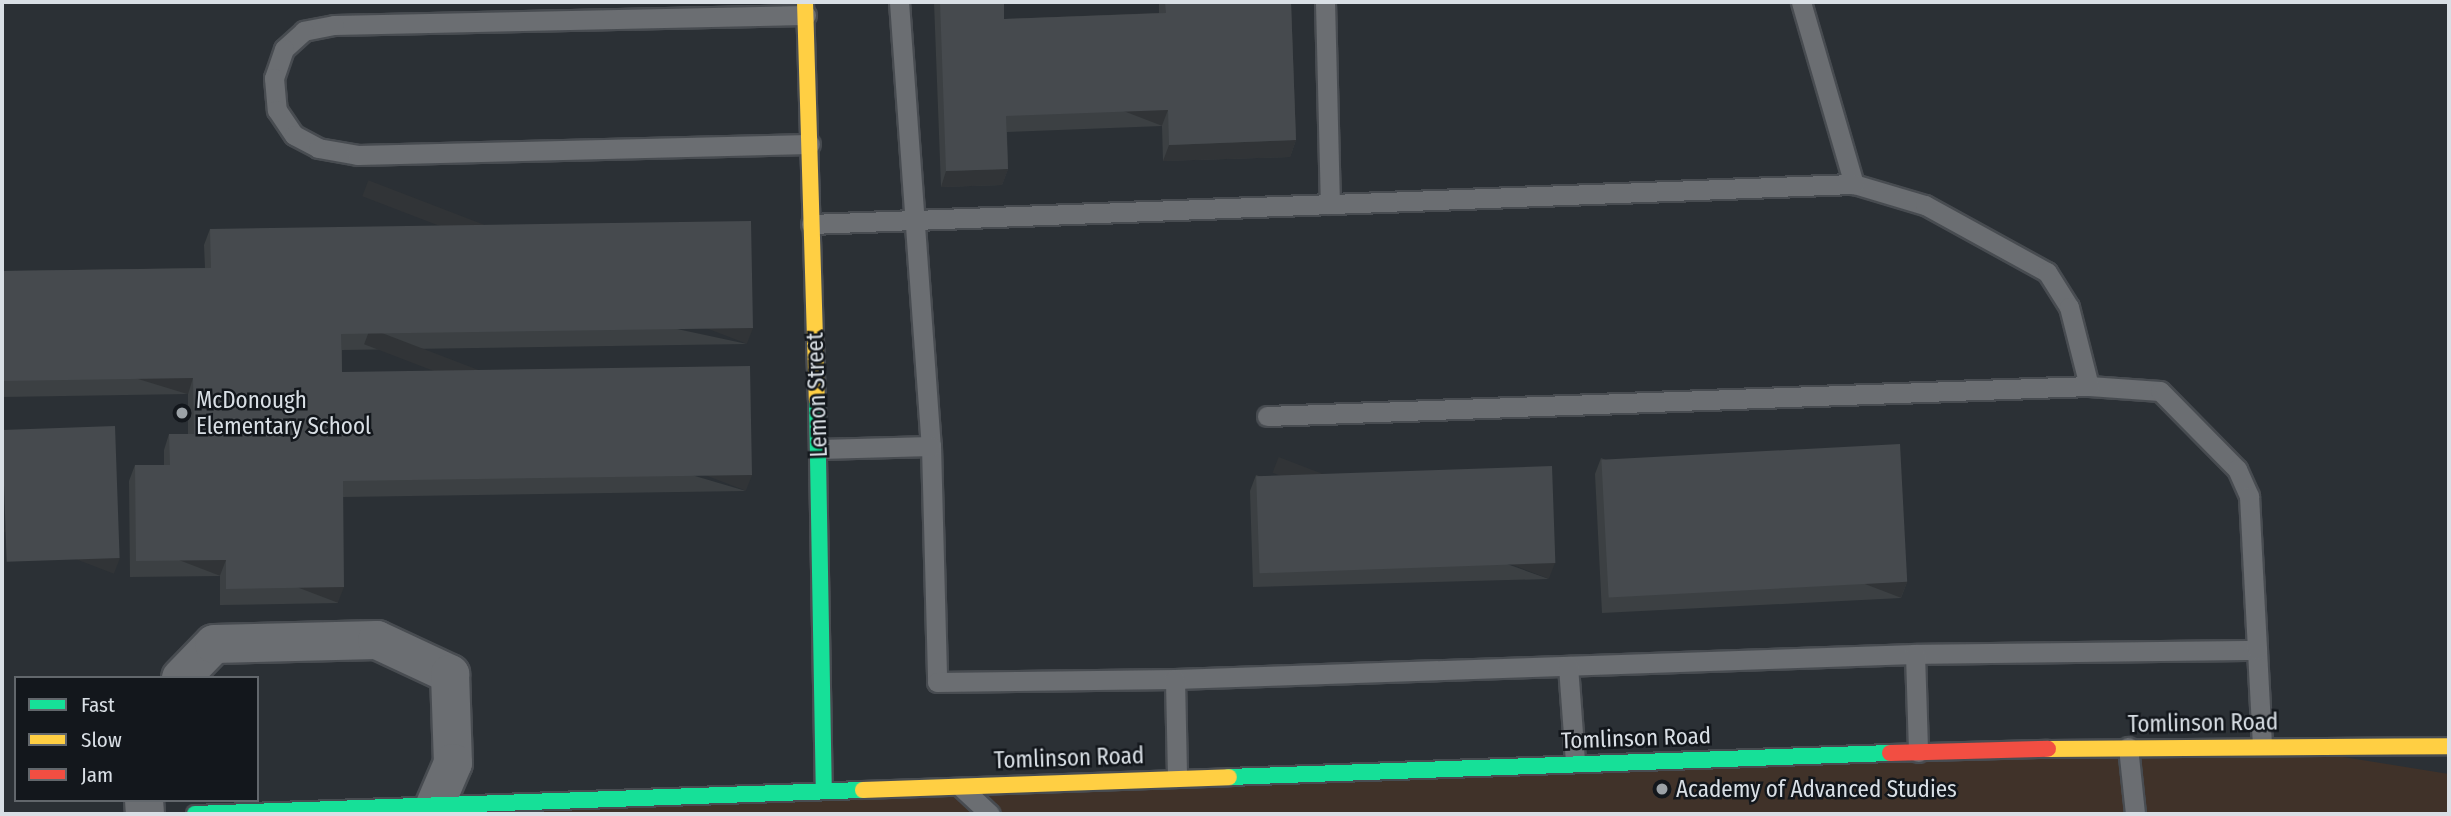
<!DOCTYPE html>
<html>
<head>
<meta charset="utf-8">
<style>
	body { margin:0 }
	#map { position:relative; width:2451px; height:816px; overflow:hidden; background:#2b3035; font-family:"Fira Sans Condensed",sans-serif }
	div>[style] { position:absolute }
	.education>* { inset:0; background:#403229 }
	.roads { filter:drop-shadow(2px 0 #484c51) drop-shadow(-2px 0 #484c51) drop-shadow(0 2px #484c51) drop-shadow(0 -2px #484c51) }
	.lane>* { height:19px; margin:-9.5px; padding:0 9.5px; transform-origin:9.5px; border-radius:9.5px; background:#6b6e72 }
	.street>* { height:38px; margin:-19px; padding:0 19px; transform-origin:19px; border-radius:19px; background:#6b6e72 }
	.fast>* { height:16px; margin:-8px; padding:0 8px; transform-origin:8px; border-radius:8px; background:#16e098 }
	.slow>* { height:16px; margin:-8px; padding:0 8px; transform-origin:8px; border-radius:8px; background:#ffcf43 }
	.jam>* { height:16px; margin:-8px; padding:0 8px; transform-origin:8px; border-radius:8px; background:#f24e42 }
	.wall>* { inset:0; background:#3c4043 }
	.shaded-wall>* { inset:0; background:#313437; transform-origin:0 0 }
	.building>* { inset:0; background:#464a4e; transform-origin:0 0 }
	.dots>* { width:19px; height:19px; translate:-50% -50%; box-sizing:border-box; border:4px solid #13171c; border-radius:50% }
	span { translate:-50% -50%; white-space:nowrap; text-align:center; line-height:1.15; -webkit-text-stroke:5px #13171c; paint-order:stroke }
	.street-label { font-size:23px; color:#d9dfe5 }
	.poi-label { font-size:23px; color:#d9dfe5 }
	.left { translate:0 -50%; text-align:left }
	.frame { position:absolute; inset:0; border:4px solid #d9dfe5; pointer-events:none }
	.legend { position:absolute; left:14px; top:676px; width:245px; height:126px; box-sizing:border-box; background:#13171c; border:2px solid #62676c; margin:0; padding:9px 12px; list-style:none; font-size:21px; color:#d9dfe5 }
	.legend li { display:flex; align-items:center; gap:14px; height:35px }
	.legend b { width:35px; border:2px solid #62676c }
</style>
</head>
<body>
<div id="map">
	<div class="education">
		<div style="clip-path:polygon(2262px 744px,2449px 774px,2449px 814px,195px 814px)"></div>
	</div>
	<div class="roads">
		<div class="lane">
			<div style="left:899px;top:2px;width:445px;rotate:85.9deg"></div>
			<div style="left:931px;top:446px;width:236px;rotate:88.5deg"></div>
			<div style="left:937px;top:682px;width:238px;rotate:-0.7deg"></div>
			<div style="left:1175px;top:679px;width:740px;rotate:-1.93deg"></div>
			<div style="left:1915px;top:654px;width:342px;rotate:-0.7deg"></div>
			<div style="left:2257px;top:650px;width:94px;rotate:87deg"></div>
			<div style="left:1325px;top:2px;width:202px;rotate:88.6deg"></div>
			<div style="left:1801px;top:2px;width:190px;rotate:73.8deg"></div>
			<div style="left:1854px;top:184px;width:74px;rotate:16.5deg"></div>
			<div style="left:1925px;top:205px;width:139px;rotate:28.8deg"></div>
			<div style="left:2047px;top:272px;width:41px;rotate:57.8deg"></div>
			<div style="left:2069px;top:307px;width:81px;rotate:75.8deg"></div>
			<div style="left:2089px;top:386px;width:71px;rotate:4deg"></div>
			<div style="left:2160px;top:391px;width:110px;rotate:45.4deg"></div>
			<div style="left:2237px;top:469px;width:30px;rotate:66deg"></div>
			<div style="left:2249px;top:496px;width:154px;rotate:87deg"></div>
			<div style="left:806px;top:15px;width:472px;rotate:178.8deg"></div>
			<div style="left:334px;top:25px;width:31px;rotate:169deg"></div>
			<div style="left:304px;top:31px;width:27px;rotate:138deg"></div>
			<div style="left:284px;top:49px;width:31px;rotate:109deg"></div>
			<div style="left:274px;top:78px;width:32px;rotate:85deg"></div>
			<div style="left:277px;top:110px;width:30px;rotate:56deg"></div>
			<div style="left:294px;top:135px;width:27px;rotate:28deg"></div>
			<div style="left:318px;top:148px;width:40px;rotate:10deg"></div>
			<div style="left:357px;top:155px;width:453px;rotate:-1.4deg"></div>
			<div style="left:811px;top:224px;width:1044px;rotate:-2.2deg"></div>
			<div style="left:1267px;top:416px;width:823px;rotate:-2.09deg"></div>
			<div style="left:819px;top:449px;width:112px;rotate:-1.5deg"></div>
			<div style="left:1915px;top:654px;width:98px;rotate:88.2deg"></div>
			<div style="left:1568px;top:666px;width:96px;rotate:85.8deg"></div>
			<div style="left:1175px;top:679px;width:98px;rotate:88.8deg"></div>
			<div style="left:2128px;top:747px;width:67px;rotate:84deg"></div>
			<div style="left:962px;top:788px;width:38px;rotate:43deg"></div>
		</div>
		<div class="street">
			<div style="left:181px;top:678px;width:47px;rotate:-45.9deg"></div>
			<div style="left:214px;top:644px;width:163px;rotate:-1.4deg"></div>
			<div style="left:377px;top:640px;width:81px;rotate:25deg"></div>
			<div style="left:450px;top:674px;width:89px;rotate:88.1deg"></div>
			<div style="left:453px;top:763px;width:56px;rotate:113.3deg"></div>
			<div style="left:144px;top:800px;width:14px;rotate:86deg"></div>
		</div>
		<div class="fast">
			<div style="left:817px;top:400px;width:389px;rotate:89deg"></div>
			<div style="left:1229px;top:777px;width:661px;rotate:-2.08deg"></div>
			<div style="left:195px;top:814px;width:668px;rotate:-2.06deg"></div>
		</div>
		<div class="slow">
			<div style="left:805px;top:2px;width:398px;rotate:88.3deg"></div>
			<div style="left:2048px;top:749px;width:401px;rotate:-0.4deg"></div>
			<div style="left:863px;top:790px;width:366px;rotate:-2deg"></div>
		</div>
		<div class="jam">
			<div style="left:1890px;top:753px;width:158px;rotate:-1.5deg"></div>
		</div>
	</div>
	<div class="wall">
		<div style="clip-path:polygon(934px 2px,1004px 2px,1004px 19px,1159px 13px,1159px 2px,1291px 2px,1296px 140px,1290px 157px,1163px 161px,1162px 126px,1007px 132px,1008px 169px,1002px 185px,941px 187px)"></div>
		<div style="clip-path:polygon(210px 229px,747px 344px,342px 350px,342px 372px,746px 491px,343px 497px,338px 603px,220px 605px,220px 576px,130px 577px,129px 481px,135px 465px,164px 465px,164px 450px,169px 434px,188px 434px,188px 394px,2px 397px,2px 271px,205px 268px,204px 245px)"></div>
		<div style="clip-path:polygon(1601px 458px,1907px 582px,1901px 598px,1602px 613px,1595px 474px)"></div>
		<div style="clip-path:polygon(1256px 475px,1549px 579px,1253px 587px,1250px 491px)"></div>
	</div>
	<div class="shaded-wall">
		<div style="left:1168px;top:110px;width:17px;height:162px;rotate:111deg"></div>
		<div style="clip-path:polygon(1296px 140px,1290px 157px,1163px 161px,1169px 145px)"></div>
		<div style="clip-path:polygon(1008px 169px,1002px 185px,941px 187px,946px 171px)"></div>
		<div style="left:753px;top:328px;width:17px;height:412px;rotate:111deg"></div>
		<div style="left:193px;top:378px;width:17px;height:191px;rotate:107deg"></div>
		<div style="left:752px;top:475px;width:17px;height:409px;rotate:111deg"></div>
		<div style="left:120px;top:558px;width:17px;height:118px;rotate:111deg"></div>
		<div style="left:226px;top:560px;width:17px;height:90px;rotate:111deg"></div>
		<div style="left:1555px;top:563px;width:17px;height:296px;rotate:111deg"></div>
		<div style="left:1907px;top:582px;width:17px;height:299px;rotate:111deg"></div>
		<div style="left:344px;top:587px;width:17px;height:118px;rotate:111deg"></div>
	</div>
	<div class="building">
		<div style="clip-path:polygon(940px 2px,1004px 2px,1004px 19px,1166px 13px,1165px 2px,1291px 2px,1296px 140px,1169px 145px,1168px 110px,1006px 116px,1008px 169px,946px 171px)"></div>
		<div style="clip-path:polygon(751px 221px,753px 328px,341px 334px,342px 372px,750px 366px,752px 475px,343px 481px,344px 587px,226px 589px,226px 560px,136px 561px,135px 465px,170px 465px,169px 434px,194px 434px,193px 378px,2px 381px,2px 271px,211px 268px,210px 229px)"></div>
		<div style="left:115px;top:426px;width:132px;height:113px;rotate:88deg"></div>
		<div style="left:1900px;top:444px;width:138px;height:299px;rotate:87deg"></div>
		<div style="left:1552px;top:466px;width:97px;height:296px;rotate:88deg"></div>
	</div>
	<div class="dots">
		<div style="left:182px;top:413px;background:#9ca2a7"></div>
		<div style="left:1662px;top:789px;background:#9ca2a7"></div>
	</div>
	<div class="street-label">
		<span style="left:817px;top:395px;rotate:-92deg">Lemon Street</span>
		<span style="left:2203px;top:723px;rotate:-1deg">Tomlinson Road</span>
		<span style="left:1636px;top:738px;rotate:-2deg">Tomlinson Road</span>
		<span style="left:1069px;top:758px;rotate:-2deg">Tomlinson Road</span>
	</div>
	<div class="poi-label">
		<span class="left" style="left:196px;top:413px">McDonough<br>Elementary School</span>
		<span class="left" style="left:1676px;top:789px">Academy of Advanced Studies</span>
	</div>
	<div class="frame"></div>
	<ul class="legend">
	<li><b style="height:9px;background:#16e098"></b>Fast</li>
	<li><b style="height:9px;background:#ffcf43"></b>Slow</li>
	<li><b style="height:9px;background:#f24e42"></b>Jam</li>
	</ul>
</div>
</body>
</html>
